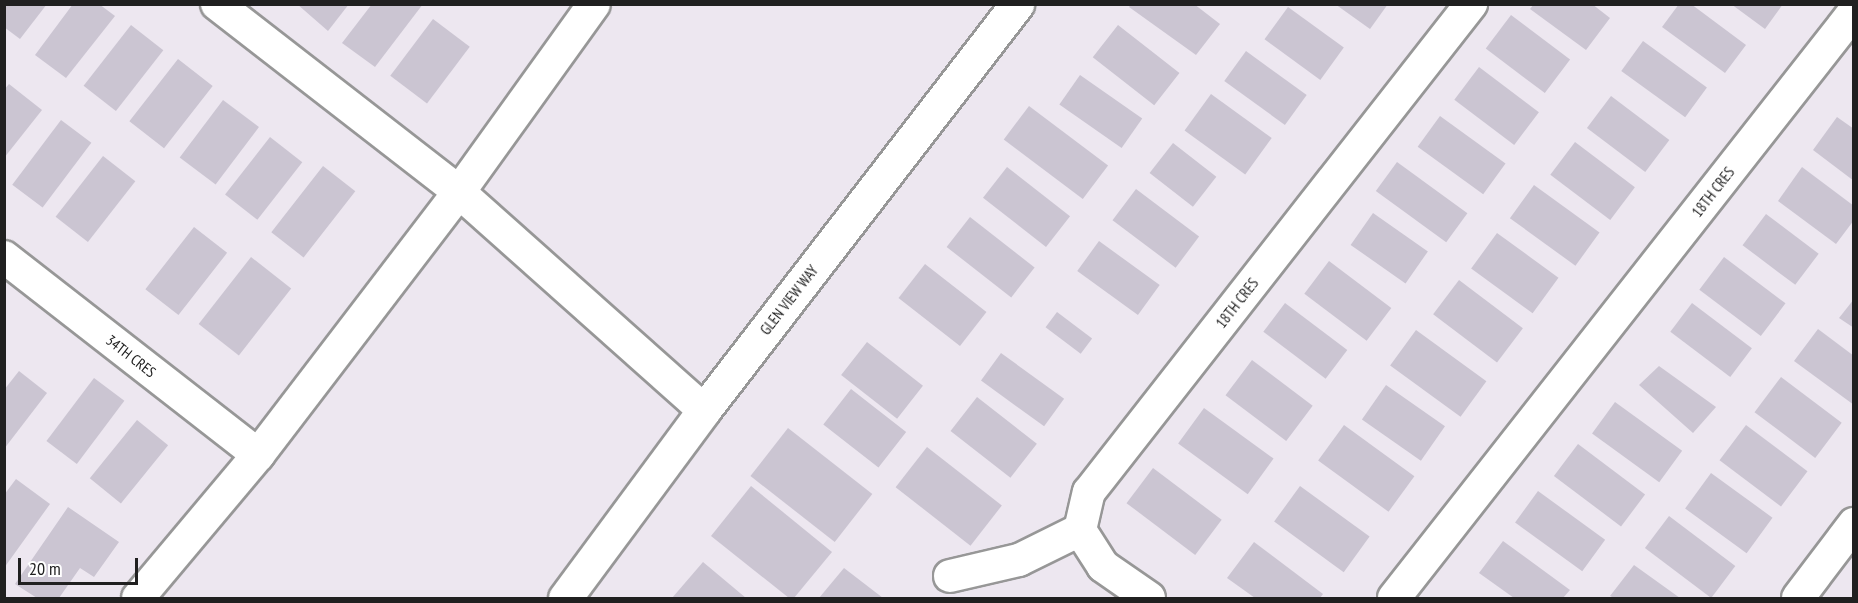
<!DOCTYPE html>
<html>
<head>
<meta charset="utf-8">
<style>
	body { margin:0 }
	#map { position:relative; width:1858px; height:603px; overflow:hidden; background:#ede7f0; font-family:"PT Sans Narrow",sans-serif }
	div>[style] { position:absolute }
	.building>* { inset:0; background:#cbc5d2; transform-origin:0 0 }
	.roads { filter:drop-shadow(2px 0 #979797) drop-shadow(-2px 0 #979797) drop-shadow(0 2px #979797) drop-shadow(0 -2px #979797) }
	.minor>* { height:32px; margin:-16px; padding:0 16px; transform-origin:16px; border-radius:16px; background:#fff }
	.tertiary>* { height:33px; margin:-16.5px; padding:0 16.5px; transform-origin:16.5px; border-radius:16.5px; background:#fff }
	span { translate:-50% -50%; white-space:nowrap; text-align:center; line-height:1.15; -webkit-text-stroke:6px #fff; paint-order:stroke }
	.street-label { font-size:15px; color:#202020 }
	.frame { position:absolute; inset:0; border:6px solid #202020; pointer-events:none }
	.scale { position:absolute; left:18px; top:558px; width:120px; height:27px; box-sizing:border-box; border:3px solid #202020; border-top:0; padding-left:8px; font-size:18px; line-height:21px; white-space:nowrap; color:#202020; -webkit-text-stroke:4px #fff; paint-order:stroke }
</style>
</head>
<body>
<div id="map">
	<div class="building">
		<div style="clip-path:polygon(4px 4px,47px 4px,20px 39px,4px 27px)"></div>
		<div style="clip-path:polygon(73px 4px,99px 4px,115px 16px,66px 78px,35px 55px)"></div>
		<div style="clip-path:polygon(297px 4px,349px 4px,328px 31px)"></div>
		<div style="clip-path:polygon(372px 4px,423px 4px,375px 67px,342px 43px)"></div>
		<div style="clip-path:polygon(1131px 4px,1194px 4px,1220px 24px,1196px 55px,1129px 7px)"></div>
		<div style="clip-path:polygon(1335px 4px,1388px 4px,1370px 29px)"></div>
		<div style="clip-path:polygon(1534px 4px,1592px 4px,1610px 18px,1586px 50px,1530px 9px)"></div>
		<div style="clip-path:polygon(1679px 4px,1691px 4px,1746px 45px,1725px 73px,1662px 27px)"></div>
		<div style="clip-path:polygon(1731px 4px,1783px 4px,1765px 29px)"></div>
		<div style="left:1288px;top:7px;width:69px;height:40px;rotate:36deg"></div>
		<div style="left:1511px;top:15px;width:74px;height:42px;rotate:37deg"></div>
		<div style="left:433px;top:19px;width:46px;height:71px;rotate:37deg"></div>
		<div style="left:131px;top:25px;width:41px;height:77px;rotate:38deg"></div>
		<div style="left:1118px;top:25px;width:78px;height:41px;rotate:38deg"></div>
		<div style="left:1643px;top:41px;width:79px;height:37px;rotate:36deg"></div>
		<div style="left:1246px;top:51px;width:75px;height:37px;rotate:36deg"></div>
		<div style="left:178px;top:59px;width:44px;height:79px;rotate:38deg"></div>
		<div style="left:1479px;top:67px;width:75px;height:41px;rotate:37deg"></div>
		<div style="left:1080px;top:75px;width:76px;height:36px;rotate:35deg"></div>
		<div style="clip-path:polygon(9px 84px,42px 110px,4px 158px,4px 90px)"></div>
		<div style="left:1211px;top:94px;width:75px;height:45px;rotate:36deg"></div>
		<div style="left:1611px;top:96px;width:73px;height:40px;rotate:37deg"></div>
		<div style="left:223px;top:100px;width:45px;height:72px;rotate:37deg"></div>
		<div style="left:1029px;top:106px;width:99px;height:42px;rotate:37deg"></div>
		<div style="left:1440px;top:116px;width:81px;height:38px;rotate:36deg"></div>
		<div style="clip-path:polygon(1837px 117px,1854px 129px,1854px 181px,1813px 150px)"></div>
		<div style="left:61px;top:120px;width:38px;height:81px;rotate:37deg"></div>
		<div style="left:270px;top:137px;width:41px;height:73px;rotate:38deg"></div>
		<div style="left:1575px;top:142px;width:75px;height:41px;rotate:37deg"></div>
		<div style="left:1173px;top:143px;width:55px;height:38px;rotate:38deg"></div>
		<div style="left:103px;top:156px;width:41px;height:77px;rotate:38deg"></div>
		<div style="left:1397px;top:162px;width:87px;height:36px;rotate:36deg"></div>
		<div style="left:323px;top:166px;width:41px;height:84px;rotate:38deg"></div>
		<div style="left:1007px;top:167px;width:80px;height:39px;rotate:38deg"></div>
		<div style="clip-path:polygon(1802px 167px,1854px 206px,1854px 220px,1836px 244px,1778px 201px)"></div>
		<div style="left:1534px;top:185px;width:81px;height:41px;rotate:36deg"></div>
		<div style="left:1136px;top:189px;width:79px;height:39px;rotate:37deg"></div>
		<div style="left:1373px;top:213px;width:67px;height:39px;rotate:35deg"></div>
		<div style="left:1766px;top:214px;width:66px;height:39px;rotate:37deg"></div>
		<div style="left:970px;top:217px;width:82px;height:38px;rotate:38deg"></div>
		<div style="left:194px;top:227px;width:42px;height:79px;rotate:38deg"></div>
		<div style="left:1497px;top:233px;width:76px;height:44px;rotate:36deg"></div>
		<div style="left:1099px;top:241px;width:75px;height:37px;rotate:36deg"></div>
		<div style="left:251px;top:257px;width:51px;height:85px;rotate:38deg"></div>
		<div style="left:1724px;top:257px;width:77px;height:41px;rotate:37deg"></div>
		<div style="left:1329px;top:261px;width:78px;height:41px;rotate:37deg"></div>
		<div style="left:925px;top:264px;width:78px;height:43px;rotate:38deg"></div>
		<div style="left:1459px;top:280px;width:80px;height:43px;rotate:37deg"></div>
		<div style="clip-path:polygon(1854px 299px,1854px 328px,1839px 318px)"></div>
		<div style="left:1285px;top:303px;width:78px;height:36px;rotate:37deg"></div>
		<div style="left:1692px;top:303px;width:75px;height:36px;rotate:37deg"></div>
		<div style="left:1057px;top:312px;width:44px;height:19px;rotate:37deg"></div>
		<div style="clip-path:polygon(1818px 329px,1854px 356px,1854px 405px,1794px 361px)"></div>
		<div style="left:1416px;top:330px;width:87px;height:44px;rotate:36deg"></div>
		<div style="left:867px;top:342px;width:71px;height:42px;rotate:38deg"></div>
		<div style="left:1001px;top:353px;width:78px;height:34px;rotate:36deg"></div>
		<div style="left:1252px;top:360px;width:76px;height:44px;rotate:37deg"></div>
		<div style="clip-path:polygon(1659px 366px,1716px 407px,1693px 433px,1639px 385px)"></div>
		<div style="clip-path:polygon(19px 371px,47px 393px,4px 449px,4px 390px)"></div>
		<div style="left:1781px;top:377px;width:76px;height:44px;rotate:37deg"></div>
		<div style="left:94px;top:378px;width:38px;height:79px;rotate:37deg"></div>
		<div style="left:1386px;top:385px;width:72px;height:42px;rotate:35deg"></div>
		<div style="left:851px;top:389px;width:70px;height:45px;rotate:38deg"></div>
		<div style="left:977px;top:397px;width:76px;height:43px;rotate:38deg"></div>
		<div style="left:1615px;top:402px;width:83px;height:39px;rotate:36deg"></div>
		<div style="left:1204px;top:408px;width:86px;height:44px;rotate:36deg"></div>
		<div style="left:137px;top:420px;width:40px;height:75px;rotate:39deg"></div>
		<div style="left:1344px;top:425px;width:87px;height:44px;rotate:36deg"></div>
		<div style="left:1746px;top:425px;width:77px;height:44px;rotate:37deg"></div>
		<div style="left:788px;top:428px;width:107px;height:61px;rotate:38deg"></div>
		<div style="left:1578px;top:444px;width:84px;height:40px;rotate:37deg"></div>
		<div style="left:927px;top:447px;width:95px;height:51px;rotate:38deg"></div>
		<div style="left:1153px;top:468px;width:86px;height:44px;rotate:37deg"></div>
		<div style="left:1711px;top:473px;width:76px;height:44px;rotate:36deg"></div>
		<div style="clip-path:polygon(16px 479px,50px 504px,4px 568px,4px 495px)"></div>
		<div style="clip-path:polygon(751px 486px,832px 552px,794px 598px,789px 598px,711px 536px)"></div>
		<div style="left:1300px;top:486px;width:86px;height:44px;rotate:36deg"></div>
		<div style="left:1538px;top:491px;width:83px;height:39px;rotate:36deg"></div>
		<div style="clip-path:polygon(68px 507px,119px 542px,94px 577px,80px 568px,59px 598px,37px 598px,15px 584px)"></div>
		<div style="left:1669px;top:516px;width:83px;height:40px;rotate:37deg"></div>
		<div style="clip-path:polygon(1503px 541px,1570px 590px,1563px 598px,1514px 598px,1479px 573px)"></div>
		<div style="clip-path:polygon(1254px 542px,1323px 594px,1320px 598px,1255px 598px,1227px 578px)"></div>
		<div style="clip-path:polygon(703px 562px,746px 598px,672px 598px)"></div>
		<div style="clip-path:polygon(1634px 565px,1680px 598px,1614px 598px,1610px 596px)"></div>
		<div style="clip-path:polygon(844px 568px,883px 598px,819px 598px)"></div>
	</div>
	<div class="roads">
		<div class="minor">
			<div style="left:217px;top:4px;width:306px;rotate:37.8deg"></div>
			<div style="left:459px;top:192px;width:328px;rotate:41.7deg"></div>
			<div style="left:4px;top:257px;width:322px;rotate:37.9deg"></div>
			<div style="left:950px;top:576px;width:71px;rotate:-13.1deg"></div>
			<div style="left:1019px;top:560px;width:68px;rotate:-26.2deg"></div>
			<div style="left:138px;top:598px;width:187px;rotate:-50deg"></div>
			<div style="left:258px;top:455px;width:331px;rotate:-52.6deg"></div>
			<div style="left:459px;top:192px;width:231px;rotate:-54.3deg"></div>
			<div style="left:1149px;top:598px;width:56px;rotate:-145.2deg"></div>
			<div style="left:1103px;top:566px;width:43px;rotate:-122.6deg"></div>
			<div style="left:1080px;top:530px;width:39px;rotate:-77deg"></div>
			<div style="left:1089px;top:492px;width:620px;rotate:-51.95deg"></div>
			<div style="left:1394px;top:598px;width:745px;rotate:-51.87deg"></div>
			<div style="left:1798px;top:598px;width:93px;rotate:-52.9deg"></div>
		</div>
		<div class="tertiary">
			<div style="left:565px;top:598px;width:234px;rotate:-53.5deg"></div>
			<div style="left:704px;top:410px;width:513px;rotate:-52.37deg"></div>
		</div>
	</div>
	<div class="street-label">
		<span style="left:1713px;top:192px;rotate:-52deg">18TH CRES</span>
		<span style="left:789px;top:300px;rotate:-52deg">GLEN VIEW WAY</span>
		<span style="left:1237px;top:303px;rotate:-52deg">18TH CRES</span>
		<span style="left:131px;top:356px;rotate:38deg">34TH CRES</span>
	</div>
	<div class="frame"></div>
	<div class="scale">20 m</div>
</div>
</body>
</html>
